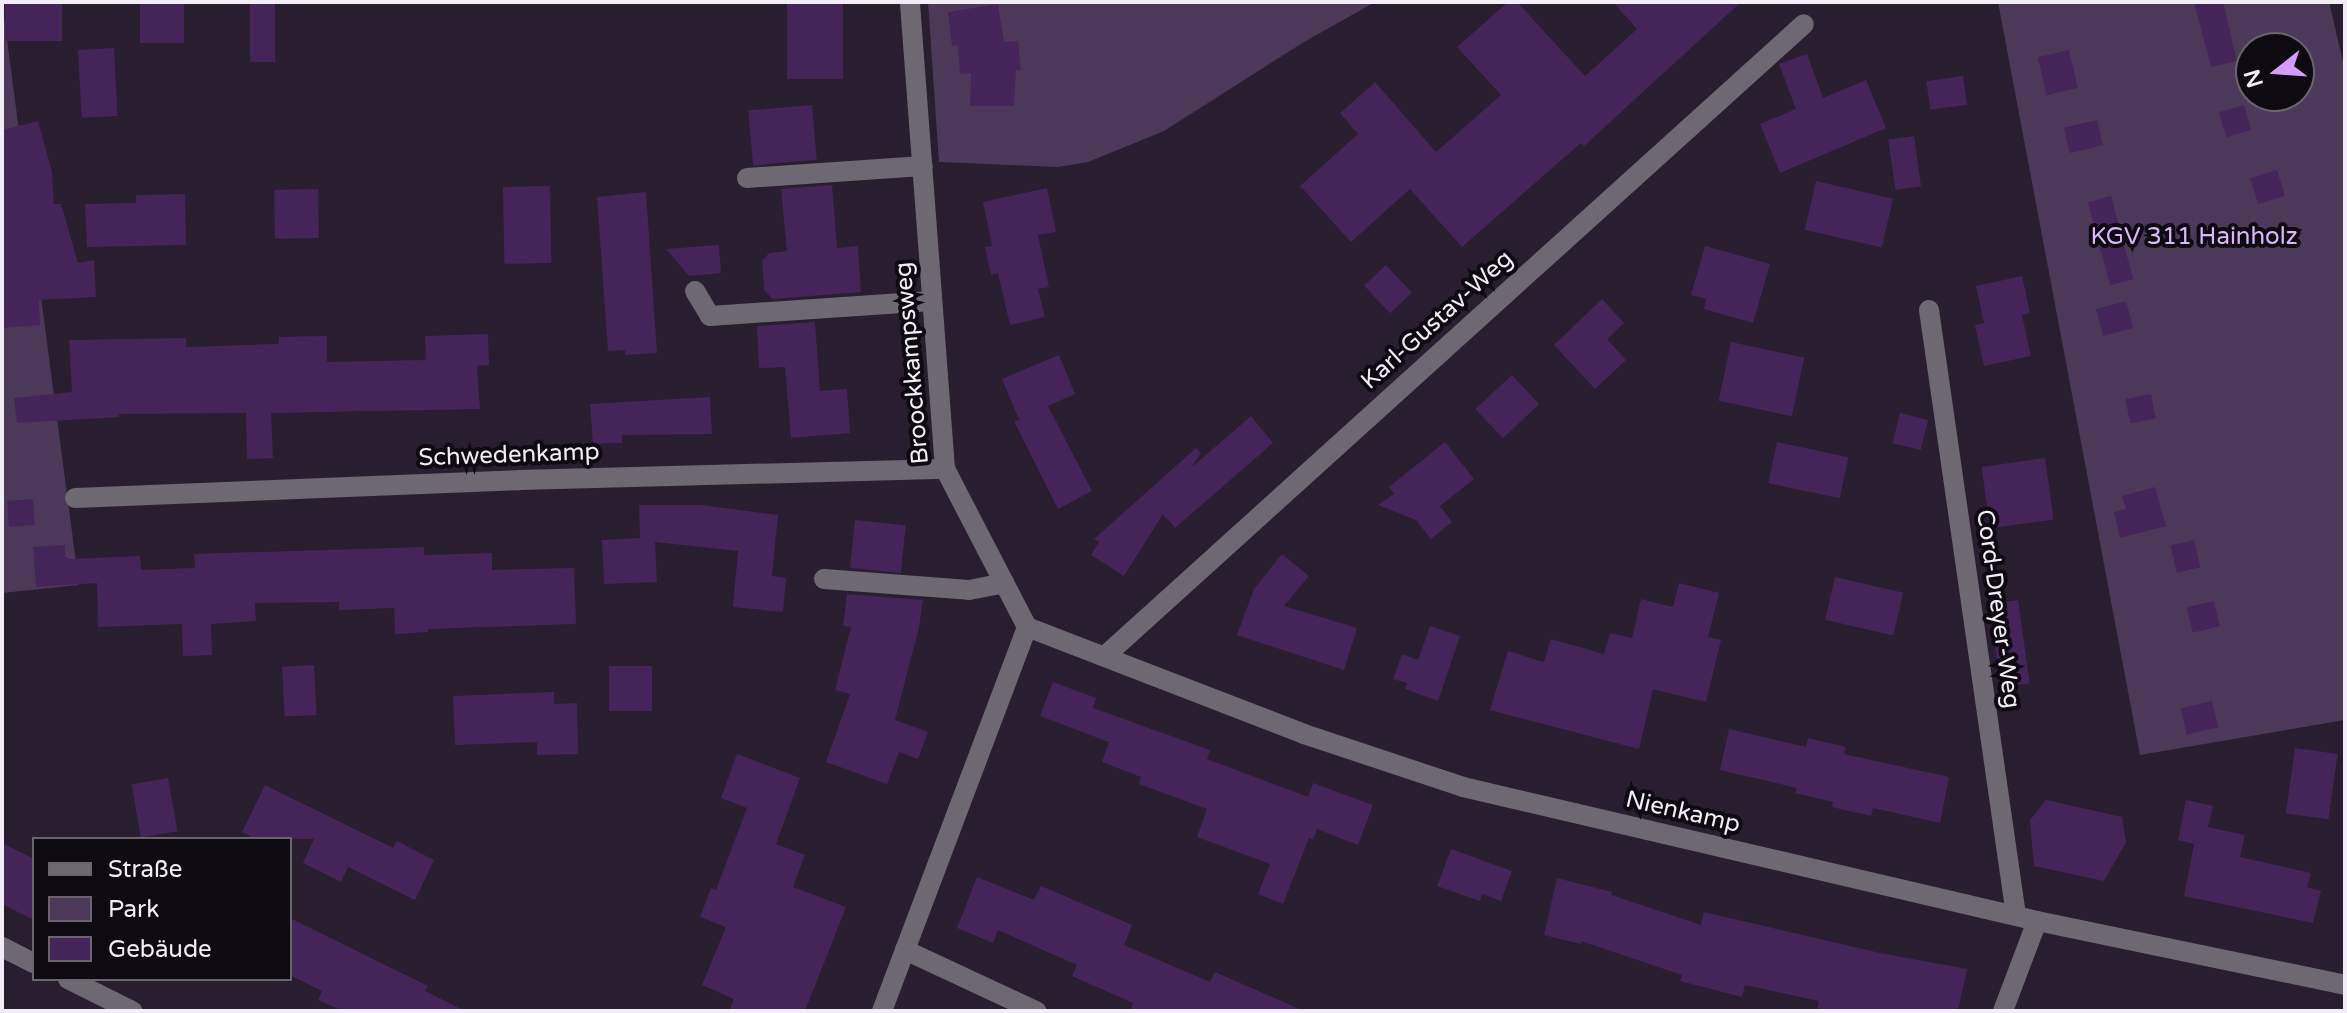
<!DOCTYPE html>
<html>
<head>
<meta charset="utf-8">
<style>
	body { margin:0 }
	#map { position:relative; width:2347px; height:1013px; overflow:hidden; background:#281e2f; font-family:"Varela Round",sans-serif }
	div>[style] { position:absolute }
	.green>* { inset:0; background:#4c395a }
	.building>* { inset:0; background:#452459; transform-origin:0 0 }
	.minor>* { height:20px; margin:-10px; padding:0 10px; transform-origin:10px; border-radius:10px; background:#6d6871 }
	span { translate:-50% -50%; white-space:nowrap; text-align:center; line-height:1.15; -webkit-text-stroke:8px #0e0a11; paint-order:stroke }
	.park-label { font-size:24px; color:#deb7fa }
	.street-label { font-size:24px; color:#f3edf8 }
	.frame { position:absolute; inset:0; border:4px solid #f3edf8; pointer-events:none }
	.legend { position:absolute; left:32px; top:837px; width:260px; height:144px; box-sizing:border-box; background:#0e0a11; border:2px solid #6a656d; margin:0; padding:10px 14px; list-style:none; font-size:24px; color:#f3edf8 }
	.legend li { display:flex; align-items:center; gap:16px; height:40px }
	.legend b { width:40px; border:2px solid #6a656d }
	.north { position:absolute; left:2235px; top:32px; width:80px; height:80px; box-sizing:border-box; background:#0e0a11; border:2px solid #6a656d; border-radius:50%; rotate:253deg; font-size:22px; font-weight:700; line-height:32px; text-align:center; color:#f3edf8 }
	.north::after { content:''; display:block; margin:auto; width:28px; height:36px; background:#d59cfb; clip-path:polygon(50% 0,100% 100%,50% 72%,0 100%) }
</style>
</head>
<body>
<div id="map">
	<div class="green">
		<div style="clip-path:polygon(2px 2px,79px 585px,2px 593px)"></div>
		<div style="clip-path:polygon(928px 2px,1375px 2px,1304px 42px,1164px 131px,1088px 162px,1058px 167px,939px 162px)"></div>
		<div style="clip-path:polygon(evenodd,1998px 2px,2329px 2px,2345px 70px,2345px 720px,2140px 755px,1998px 2px,2251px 48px,2299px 48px,2299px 96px,2251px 96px,2251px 48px)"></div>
	</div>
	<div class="building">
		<div style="left:5px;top:2px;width:57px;height:39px"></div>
		<div style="left:140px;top:2px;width:44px;height:41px"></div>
		<div style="left:250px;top:2px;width:25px;height:60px"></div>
		<div style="left:787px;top:2px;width:56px;height:77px"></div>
		<div style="clip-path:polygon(1508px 2px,1517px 2px,1585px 76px,1637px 29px,1613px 2px,1741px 2px,1584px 146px,1581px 143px,1462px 247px,1410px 189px,1351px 242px,1300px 186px,1358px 134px,1340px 113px,1375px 82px,1436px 152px,1501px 95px,1457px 47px)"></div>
		<div style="clip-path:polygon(2194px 2px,2223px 2px,2237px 61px,2211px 67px)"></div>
		<div style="clip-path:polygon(998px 4px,1004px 42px,1018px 41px,1021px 70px,1016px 70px,1014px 106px,970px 106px,971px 73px,960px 74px,958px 45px,952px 46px,948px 12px)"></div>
		<div style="left:114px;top:48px;width:68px;height:36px;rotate:87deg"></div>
		<div style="left:2069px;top:50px;width:39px;height:32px;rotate:77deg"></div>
		<div style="clip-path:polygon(1807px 54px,1823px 98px,1866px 80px,1886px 128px,1780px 173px,1760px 124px,1796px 109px,1779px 64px)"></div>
		<div style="left:1963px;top:76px;width:29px;height:37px;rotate:82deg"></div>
		<div style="left:812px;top:105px;width:55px;height:64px;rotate:85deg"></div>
		<div style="left:2244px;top:105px;width:26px;height:26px;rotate:74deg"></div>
		<div style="left:2097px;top:120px;width:26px;height:34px;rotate:77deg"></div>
		<div style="clip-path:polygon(38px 121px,52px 172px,54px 204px,61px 204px,78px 263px,94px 260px,96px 297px,39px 300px,40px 325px,2px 328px,2px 130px)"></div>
		<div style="left:1914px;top:136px;width:51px;height:26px;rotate:82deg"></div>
		<div style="left:2277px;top:170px;width:27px;height:28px;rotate:73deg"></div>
		<div style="left:1816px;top:181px;width:79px;height:50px;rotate:13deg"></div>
		<div style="clip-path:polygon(832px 185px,837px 248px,858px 246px,861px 292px,773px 299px,764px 290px,762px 261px,769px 253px,787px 251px,781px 189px)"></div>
		<div style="left:550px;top:186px;width:77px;height:47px;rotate:89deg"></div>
		<div style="clip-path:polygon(1047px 188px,1056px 232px,1038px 235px,1049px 287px,1038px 289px,1045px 317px,1010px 325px,998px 273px,991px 275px,985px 247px,992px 246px,983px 202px)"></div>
		<div style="left:318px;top:189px;width:49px;height:44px;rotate:89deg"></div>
		<div style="clip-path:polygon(646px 192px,657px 353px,625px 355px,625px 350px,608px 351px,597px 197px)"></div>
		<div style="clip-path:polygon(185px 194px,186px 245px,87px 247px,85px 204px,136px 203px,136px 195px)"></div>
		<div style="left:2111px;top:196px;width:86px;height:24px;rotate:75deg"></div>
		<div style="clip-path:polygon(719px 245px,721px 273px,689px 276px,666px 249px)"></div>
		<div style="clip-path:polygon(1705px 246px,1770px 264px,1753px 323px,1704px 309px,1706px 299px,1691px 295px)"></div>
		<div style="left:1386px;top:265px;width:38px;height:30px;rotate:47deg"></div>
		<div style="clip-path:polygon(2022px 276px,2030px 313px,2022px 315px,2031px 356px,1984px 366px,1975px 325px,1984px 323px,1976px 286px)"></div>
		<div style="clip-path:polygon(1602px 299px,1624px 323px,1607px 339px,1626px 360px,1595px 389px,1554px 345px)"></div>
		<div style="left:2126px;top:301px;width:28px;height:31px;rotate:75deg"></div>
		<div style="clip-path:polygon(815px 322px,820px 391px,847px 389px,850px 433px,791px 438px,785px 367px,759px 368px,757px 326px)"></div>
		<div style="clip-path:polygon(488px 334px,489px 365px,477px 366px,480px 409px,271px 413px,273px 458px,247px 459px,246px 413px,119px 414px,119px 417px,17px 423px,14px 398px,72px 392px,69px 340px,186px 338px,186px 347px,279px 344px,279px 337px,327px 336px,327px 362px,426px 360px,425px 336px)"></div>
		<div style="left:1731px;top:342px;width:75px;height:60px;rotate:12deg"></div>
		<div style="clip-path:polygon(1059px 355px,1075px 394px,1048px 406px,1092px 491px,1058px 509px,1014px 421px,1019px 420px,1002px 379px)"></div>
		<div style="left:1512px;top:375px;width:40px;height:50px;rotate:47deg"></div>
		<div style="left:2151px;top:394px;width:25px;height:26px;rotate:79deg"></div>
		<div style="clip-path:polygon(710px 397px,712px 434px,622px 435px,622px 443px,593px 444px,590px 404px)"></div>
		<div style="left:1900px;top:413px;width:29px;height:31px;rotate:14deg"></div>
		<div style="clip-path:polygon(1251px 416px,1273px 443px,1175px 528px,1163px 514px,1124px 576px,1091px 555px,1099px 542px,1094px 539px,1196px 448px,1201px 453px,1191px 468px)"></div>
		<div style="clip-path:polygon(1445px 442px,1474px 479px,1440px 506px,1452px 522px,1431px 539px,1416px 520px,1378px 505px,1394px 494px,1389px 487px)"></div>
		<div style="left:1777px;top:442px;width:73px;height:42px;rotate:12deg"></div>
		<div style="left:2045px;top:458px;width:62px;height:64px;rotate:82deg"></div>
		<div style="clip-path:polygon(2155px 487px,2166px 526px,2120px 538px,2114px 512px,2126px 509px,2122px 496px)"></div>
		<div style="left:33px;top:499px;width:26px;height:26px;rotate:86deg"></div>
		<div style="clip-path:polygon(639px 505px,701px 505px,778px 515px,772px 576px,786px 578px,783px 612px,733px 607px,738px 551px,655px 542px,657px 582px,604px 584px,602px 540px,640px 538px)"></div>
		<div style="left:855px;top:520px;width:51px;height:48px;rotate:6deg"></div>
		<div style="left:2194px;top:540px;width:28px;height:24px;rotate:77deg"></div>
		<div style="clip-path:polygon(65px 545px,65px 556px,69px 559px,140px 556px,141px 570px,195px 568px,194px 554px,424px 547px,424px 555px,492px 553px,492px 570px,574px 568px,576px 624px,428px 629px,428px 632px,395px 634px,394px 608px,339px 610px,339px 602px,255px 603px,256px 621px,211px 624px,212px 655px,183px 656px,182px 624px,98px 627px,97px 583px,36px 587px,33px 547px)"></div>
		<div style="clip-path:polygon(1282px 554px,1309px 576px,1284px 606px,1357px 628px,1344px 670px,1237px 635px,1254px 589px)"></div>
		<div style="left:1835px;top:577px;width:70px;height:44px;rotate:13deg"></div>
		<div style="clip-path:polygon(1679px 583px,1719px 593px,1708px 637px,1721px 640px,1706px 702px,1653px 689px,1639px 749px,1490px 710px,1508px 651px,1544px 662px,1551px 639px,1604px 654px,1610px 633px,1632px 638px,1641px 599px,1673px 607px)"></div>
		<div style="clip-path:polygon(847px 594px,923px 600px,919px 627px,895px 720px,928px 732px,918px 759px,899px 752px,887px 784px,826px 762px,850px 694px,835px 690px,851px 627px,843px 626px)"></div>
		<div style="left:2018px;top:600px;width:84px;height:29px;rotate:82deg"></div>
		<div style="left:2214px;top:601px;width:26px;height:28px;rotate:77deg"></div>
		<div style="clip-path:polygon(1430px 626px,1460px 636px,1438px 701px,1405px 689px,1407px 683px,1393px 679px,1402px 654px,1418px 660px)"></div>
		<div style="left:314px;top:665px;width:50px;height:32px;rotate:87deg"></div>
		<div style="left:609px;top:666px;width:43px;height:45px"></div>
		<div style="clip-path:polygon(1053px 682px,1096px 698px,1093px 708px,1210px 750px,1207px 759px,1308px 797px,1313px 783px,1373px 805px,1358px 845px,1317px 829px,1313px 840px,1309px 838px,1283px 904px,1258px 894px,1270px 864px,1197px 837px,1207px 809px,1139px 784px,1141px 777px,1102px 762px,1109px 742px,1040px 716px)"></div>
		<div style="clip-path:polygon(554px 692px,554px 704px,577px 703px,578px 754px,537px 755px,537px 742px,455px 745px,453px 696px)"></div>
		<div style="left:2212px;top:701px;width:27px;height:32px;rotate:77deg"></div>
		<div style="clip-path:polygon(1729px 729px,1806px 747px,1808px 738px,1846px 747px,1844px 754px,1949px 777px,1940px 823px,1873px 808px,1871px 816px,1832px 807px,1833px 802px,1795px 793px,1797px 788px,1720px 770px)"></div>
		<div style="left:2295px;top:748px;width:43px;height:66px;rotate:8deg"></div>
		<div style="clip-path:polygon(737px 754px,800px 778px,776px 844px,805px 855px,793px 887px,846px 907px,805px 1011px,729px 1011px,734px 999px,702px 985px,726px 927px,700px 917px,711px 888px,716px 890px,747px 808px,721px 798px)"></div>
		<div style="left:168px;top:778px;width:54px;height:37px;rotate:80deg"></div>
		<div style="clip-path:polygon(265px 785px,393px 848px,397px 841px,434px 860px,415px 900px,348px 867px,341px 882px,303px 863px,314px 839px,256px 839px,242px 832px)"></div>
		<div style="clip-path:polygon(2046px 800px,2122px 817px,2126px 842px,2104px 881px,2034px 866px,2030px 820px)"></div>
		<div style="clip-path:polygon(2186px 800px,2213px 806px,2208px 827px,2245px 835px,2240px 857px,2311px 873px,2307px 887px,2321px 891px,2313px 923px,2184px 896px,2194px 844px,2178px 840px)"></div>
		<div style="clip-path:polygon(2px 843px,34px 859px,34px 920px,2px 904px)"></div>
		<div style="clip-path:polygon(1451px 849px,1512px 871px,1501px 901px,1482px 894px,1480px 901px,1437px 886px)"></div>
		<div style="clip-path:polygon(977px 877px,1034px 900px,1041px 886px,1132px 925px,1124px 945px,1210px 982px,1215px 972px,1304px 1011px,1130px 1011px,1133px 1003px,1072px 976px,1077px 965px,998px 930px,993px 943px,957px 928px)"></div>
		<div style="clip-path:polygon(1557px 878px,1612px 892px,1611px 895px,1701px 925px,1704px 912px,1880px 953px,1967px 969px,1958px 1011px,1817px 1011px,1819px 1001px,1745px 985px,1742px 997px,1680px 981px,1682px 975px,1581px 941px,1581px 944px,1544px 935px)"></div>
		<div style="clip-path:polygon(290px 918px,428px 986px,425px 991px,465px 1011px,343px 1011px,318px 1000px,322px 991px,290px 975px)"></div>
	</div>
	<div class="minor">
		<div style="left:747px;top:178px;width:176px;rotate:-3.9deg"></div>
		<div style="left:695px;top:291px;width:29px;rotate:59deg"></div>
		<div style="left:710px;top:316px;width:222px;rotate:-3.9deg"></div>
		<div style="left:1929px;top:310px;width:611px;rotate:81.82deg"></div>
		<div style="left:75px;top:498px;width:445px;rotate:-2.3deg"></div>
		<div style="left:520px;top:480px;width:425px;rotate:-1.5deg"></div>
		<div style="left:824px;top:579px;width:145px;rotate:4.3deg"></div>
		<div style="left:969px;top:590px;width:36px;rotate:-11deg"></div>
		<div style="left:1027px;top:627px;width:297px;rotate:21.1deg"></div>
		<div style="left:1304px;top:734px;width:168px;rotate:18.4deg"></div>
		<div style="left:1463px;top:787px;width:589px;rotate:13.14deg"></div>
		<div style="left:2037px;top:921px;width:315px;rotate:11.7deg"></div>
		<div style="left:1105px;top:656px;width:942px;rotate:-42.12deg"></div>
		<div style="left:2px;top:947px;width:36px;rotate:27deg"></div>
		<div style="left:905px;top:950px;width:145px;rotate:25deg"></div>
		<div style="left:68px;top:979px;width:72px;rotate:26.6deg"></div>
		<div style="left:882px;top:1011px;width:410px;rotate:-69.3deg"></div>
		<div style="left:1027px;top:627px;width:178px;rotate:-117.4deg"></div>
		<div style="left:945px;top:469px;width:468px;rotate:-94.3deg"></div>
		<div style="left:2003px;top:1011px;width:96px;rotate:-69.3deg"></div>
	</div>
	<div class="park-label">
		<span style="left:2194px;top:237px">KGV 311 Hainholz</span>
	</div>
	<div class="street-label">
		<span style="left:1437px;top:320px;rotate:-42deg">Karl-Gustav-Weg</span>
		<span style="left:912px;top:363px;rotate:-95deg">Broockkampsweg</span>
		<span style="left:509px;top:455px;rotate:-2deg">Schwedenkamp</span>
		<span style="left:1998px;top:609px;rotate:82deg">Cord-Dreyer-Weg</span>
		<span style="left:1683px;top:812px;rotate:13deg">Nienkamp</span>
	</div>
	<div class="frame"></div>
	<ul class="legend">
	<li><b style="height:10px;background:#6d6871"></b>Straße</li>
	<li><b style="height:22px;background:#4c395a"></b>Park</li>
	<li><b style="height:22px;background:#452459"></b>Gebäude</li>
	</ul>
	<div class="north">N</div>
</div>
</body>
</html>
